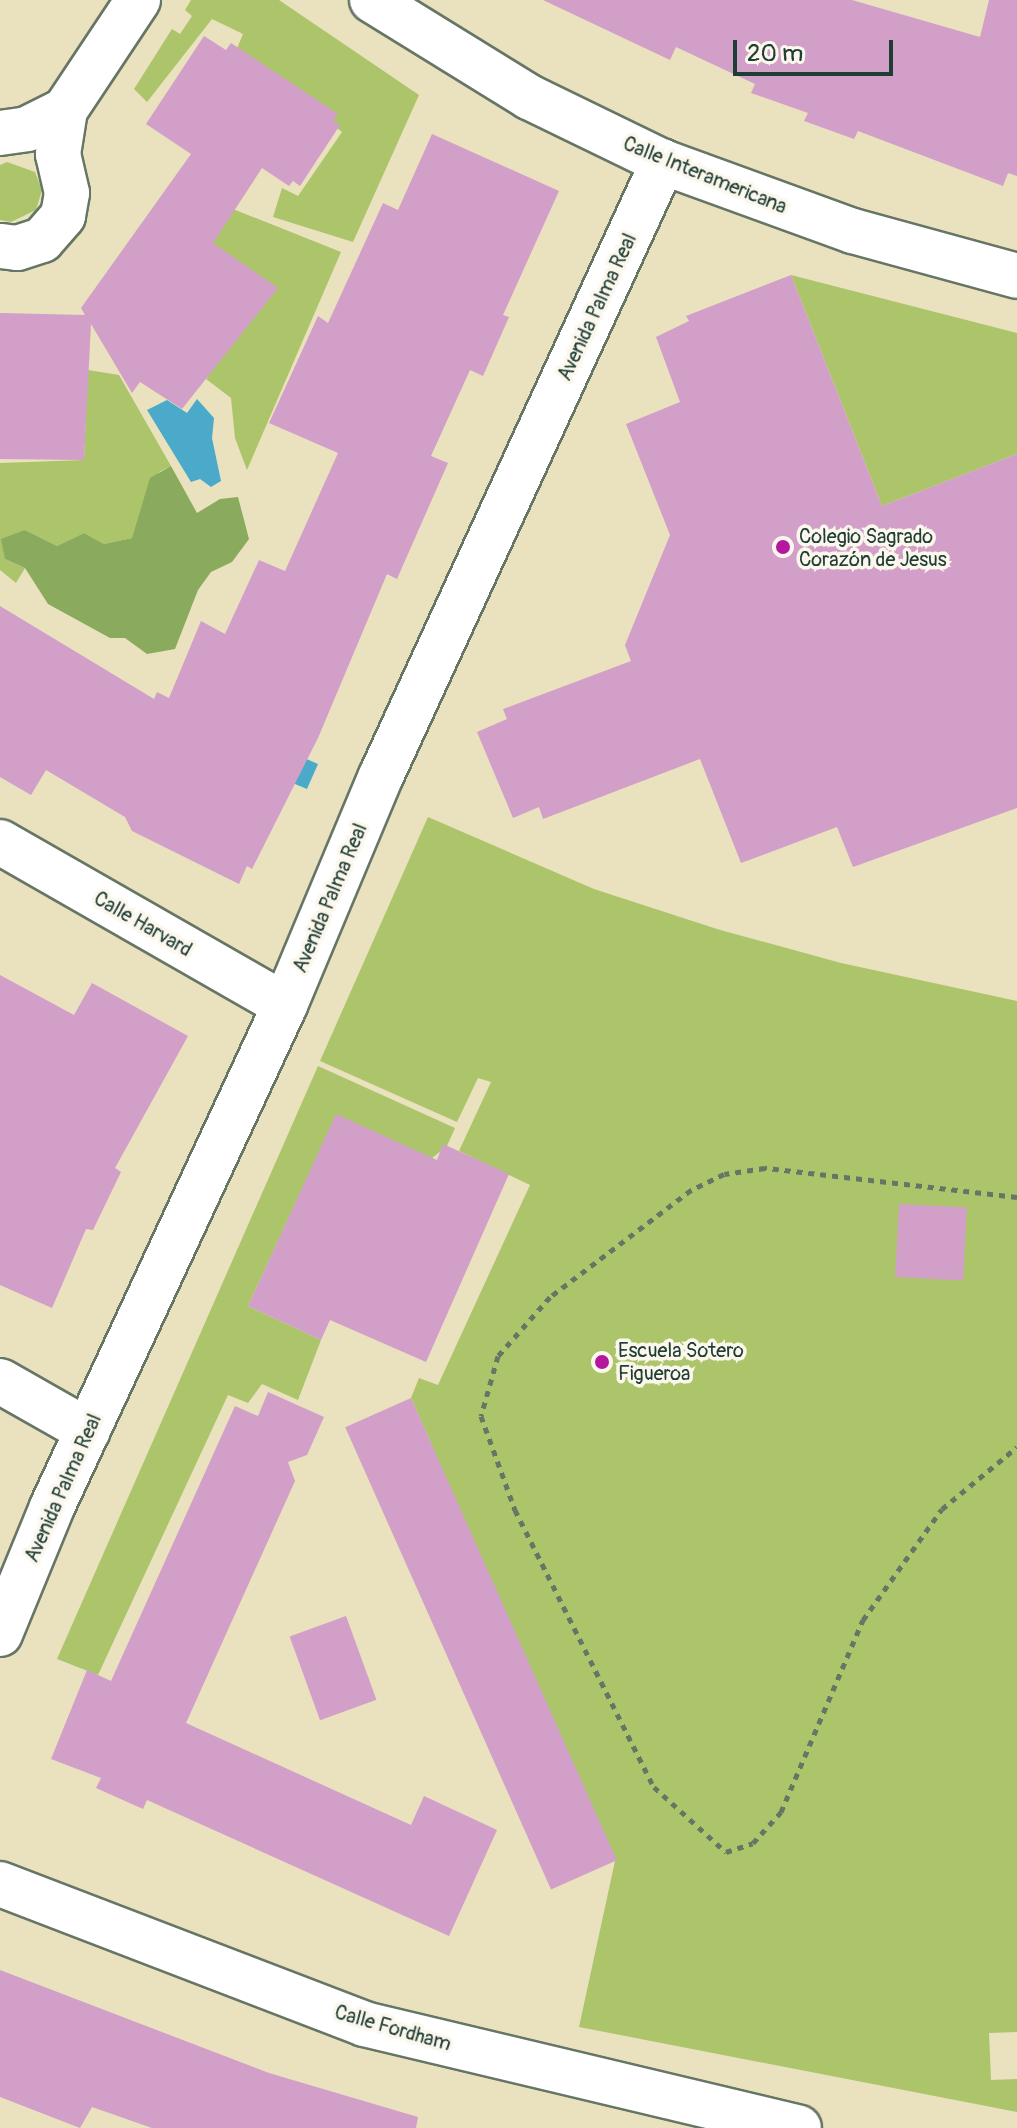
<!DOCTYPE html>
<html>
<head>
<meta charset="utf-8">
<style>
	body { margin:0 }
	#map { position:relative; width:1017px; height:2128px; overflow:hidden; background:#eae1bf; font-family:Pangolin,sans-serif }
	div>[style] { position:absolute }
	.green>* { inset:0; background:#adc56a }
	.forest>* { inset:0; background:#8aaa5e }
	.water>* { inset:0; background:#4ba9ca }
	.building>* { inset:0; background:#d19fc8; transform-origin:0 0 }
	.path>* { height:5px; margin-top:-2.5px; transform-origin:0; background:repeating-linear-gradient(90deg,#667665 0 6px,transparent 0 12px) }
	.roads { filter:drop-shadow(2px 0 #667665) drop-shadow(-2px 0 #667665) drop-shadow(0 2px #667665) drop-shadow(0 -2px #667665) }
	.street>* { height:44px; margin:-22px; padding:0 22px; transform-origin:22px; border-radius:22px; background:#fff }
	.dots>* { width:22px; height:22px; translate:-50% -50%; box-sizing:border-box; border:4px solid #fbf7ec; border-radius:50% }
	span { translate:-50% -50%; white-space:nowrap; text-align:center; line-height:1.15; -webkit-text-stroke:7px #fbf7ec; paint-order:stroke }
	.street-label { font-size:20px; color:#1f3d34 }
	.poi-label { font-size:20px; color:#1f3d34 }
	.left { translate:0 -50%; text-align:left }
	.scale { position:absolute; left:733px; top:40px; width:160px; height:36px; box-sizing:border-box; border:4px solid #1f3d34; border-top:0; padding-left:10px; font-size:24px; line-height:28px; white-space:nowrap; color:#1f3d34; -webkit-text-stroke:6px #fbf7ec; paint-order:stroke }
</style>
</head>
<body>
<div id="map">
	<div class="green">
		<div style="clip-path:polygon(191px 0,279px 0,419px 95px,353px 242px,273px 217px,282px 188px,298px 196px,342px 132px,236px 51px,243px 34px,212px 19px,147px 102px,134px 89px,172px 29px,180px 34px,192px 16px,185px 10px)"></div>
		<div style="clip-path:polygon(7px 162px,35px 172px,42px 190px,36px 210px,11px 222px,0 220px,0 165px)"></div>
		<div style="clip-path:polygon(228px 207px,341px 252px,247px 470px,235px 438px,231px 398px,206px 379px,272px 285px,207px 239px)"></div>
		<div style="clip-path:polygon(791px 275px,1017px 333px,1017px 454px,882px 506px)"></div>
		<div style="clip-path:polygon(88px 370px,119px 375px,171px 466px,159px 472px,132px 538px,104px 544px,84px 533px,57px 546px,25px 530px,5px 559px,25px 568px,16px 583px,0 570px,0 463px,84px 460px)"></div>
		<div style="clip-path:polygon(428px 817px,594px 889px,717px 929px,841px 963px,1017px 1001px,1017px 2032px,989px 2033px,991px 2080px,1017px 2079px,1017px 2112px,579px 2027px,615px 1861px,411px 1398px,419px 1378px,438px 1385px,530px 1185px,459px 1151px,491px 1082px,478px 1078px,457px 1122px,320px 1061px)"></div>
		<div style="clip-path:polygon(318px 1066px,455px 1128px,447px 1146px,431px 1159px,336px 1115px,248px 1306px,321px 1340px,298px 1400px,262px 1384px,248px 1403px,228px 1395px,98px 1675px,57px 1659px)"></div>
	</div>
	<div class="forest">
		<div style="clip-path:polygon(171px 466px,197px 513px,220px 499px,238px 497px,249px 539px,232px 562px,211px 572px,198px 590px,175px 649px,147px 654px,125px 638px,110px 638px,48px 604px,25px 568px,5px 559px,1px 539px,25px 530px,57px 546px,84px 533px,104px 544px,132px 538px,150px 478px)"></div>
	</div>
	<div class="water">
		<div style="clip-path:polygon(197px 399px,214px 418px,212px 438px,221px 481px,211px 487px,200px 479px,191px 482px,147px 410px,167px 400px,187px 413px)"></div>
		<div style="clip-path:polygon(258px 738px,318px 764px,307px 789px,259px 769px)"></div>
	</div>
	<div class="building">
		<div style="clip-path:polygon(543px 0,852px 0,980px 37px,989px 0,1017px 0,1017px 176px,1008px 173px,1003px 186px,858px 131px,854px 139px,804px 121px,808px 113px,751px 93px,755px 84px,676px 47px,670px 60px)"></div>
		<div style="clip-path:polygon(204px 36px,226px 50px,231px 43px,338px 114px,333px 120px,340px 125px,300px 186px,293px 181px,289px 186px,262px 168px,213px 243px,278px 288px,182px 409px,140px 382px,132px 393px,91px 324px,84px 460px,0 459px,0 313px,85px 315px,81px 308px,191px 154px,146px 124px)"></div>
		<div style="clip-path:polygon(432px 134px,559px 191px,503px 315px,509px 317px,483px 376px,470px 370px,431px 456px,448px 463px,397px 579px,387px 574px,318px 738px,252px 869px,247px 866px,239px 884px,132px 831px,125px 817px,46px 770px,31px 795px,0 777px,0 606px,154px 699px,157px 692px,169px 698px,201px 621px,225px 634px,259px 560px,285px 571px,338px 453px,269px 423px,318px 316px,328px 323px,383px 203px,398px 210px)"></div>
		<div style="clip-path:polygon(791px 275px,882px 506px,1017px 454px,1017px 808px,853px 867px,837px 827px,741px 863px,700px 759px,543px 819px,539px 807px,513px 818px,477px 732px,507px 719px,503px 709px,631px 661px,625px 645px,670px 535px,626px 424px,680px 402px,656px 337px,689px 321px,686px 316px)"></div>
		<div style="clip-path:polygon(0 975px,74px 1015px,92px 983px,188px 1036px,115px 1168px,121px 1172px,93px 1230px,86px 1229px,52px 1308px,0 1285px)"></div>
		<div style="clip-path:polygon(336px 1114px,437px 1160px,443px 1144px,509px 1174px,426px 1362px,330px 1320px,321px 1340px,248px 1306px)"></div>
		<div style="left:899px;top:1204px;width:68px;height:73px;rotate:3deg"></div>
		<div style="clip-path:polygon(268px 1392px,324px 1417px,307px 1455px,288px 1462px,295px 1481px,186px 1723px,411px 1825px,424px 1796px,497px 1830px,449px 1936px,147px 1800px,143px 1809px,96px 1788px,101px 1778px,51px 1759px,87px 1670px,111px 1681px,235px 1406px,258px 1416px)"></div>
		<div style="left:411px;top:1398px;width:506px;height:72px;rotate:66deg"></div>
		<div style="left:346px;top:1616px;width:89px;height:60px;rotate:70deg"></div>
		<div style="clip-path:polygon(0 1970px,269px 2073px,418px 2117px,416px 2128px,152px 2128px,92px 2107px,80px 2128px,0 2097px)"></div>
	</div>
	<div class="path">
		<div style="left:1017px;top:1197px;width:254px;rotate:-173.4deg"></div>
		<div style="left:765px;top:1168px;width:41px;rotate:171.7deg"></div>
		<div style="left:724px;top:1174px;width:37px;rotate:154deg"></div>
		<div style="left:691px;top:1190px;width:177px;rotate:142.8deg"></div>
		<div style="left:550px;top:1297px;width:79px;rotate:131.4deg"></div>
		<div style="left:498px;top:1356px;width:62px;rotate:105.8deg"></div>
		<div style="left:481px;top:1416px;width:100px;rotate:70.1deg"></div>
		<div style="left:515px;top:1510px;width:310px;rotate:63.4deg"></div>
		<div style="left:654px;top:1787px;width:97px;rotate:42.1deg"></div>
		<div style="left:726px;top:1852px;width:28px;rotate:-18deg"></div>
		<div style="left:753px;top:1843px;width:42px;rotate:-47.9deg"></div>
		<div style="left:781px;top:1812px;width:209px;rotate:-66.9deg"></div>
		<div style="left:863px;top:1620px;width:136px;rotate:-54.6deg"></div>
		<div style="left:942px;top:1509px;width:97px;rotate:-39.6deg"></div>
	</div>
	<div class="roads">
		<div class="street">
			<div style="left:372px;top:0;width:185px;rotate:31.7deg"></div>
			<div style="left:529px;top:97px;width:149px;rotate:25.9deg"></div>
			<div style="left:663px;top:162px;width:202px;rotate:20deg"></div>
			<div style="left:853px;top:231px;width:170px;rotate:15.3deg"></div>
			<div style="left:65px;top:110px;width:132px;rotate:-56.4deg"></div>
			<div style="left:0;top:133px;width:27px;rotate:-8deg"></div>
			<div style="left:27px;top:129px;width:42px;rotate:-26.6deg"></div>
			<div style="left:65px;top:110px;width:45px;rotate:99deg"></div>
			<div style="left:58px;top:154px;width:40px;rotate:77deg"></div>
			<div style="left:67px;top:193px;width:23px;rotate:100deg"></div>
			<div style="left:63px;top:216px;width:32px;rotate:131deg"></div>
			<div style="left:42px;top:240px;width:26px;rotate:162deg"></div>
			<div style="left:17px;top:248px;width:17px;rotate:-173deg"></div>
			<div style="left:0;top:842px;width:328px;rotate:29.8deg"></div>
			<div style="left:0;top:1381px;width:101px;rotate:29.6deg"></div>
			<div style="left:0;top:1634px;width:137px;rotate:-67.7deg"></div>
			<div style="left:52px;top:1507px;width:553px;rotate:-65.1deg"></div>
			<div style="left:285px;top:1005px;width:248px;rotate:-67.3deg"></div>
			<div style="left:381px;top:776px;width:676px;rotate:-65.33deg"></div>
			<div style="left:0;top:1884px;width:390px;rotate:21deg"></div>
			<div style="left:364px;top:2024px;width:447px;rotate:13.4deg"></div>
		</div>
	</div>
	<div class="dots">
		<div style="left:783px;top:547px;background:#b5179e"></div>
		<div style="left:602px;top:1362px;background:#b5179e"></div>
	</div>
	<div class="street-label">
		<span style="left:705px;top:175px;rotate:22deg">Calle Interamericana</span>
		<span style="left:597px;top:307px;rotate:-65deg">Avenida Palma Real</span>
		<span style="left:330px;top:898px;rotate:-67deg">Avenida Palma Real</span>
		<span style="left:143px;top:924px;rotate:30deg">Calle Harvard</span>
		<span style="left:63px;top:1488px;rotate:-66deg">Avenida Palma Real</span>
		<span style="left:393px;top:2028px;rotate:16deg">Calle Fordham</span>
	</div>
	<div class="poi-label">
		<span class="left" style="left:799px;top:548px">Colegio Sagrado<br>Corazón de Jesus</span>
		<span class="left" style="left:618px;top:1362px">Escuela Sotero<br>Figueroa</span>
	</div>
	<div class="scale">20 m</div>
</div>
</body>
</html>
